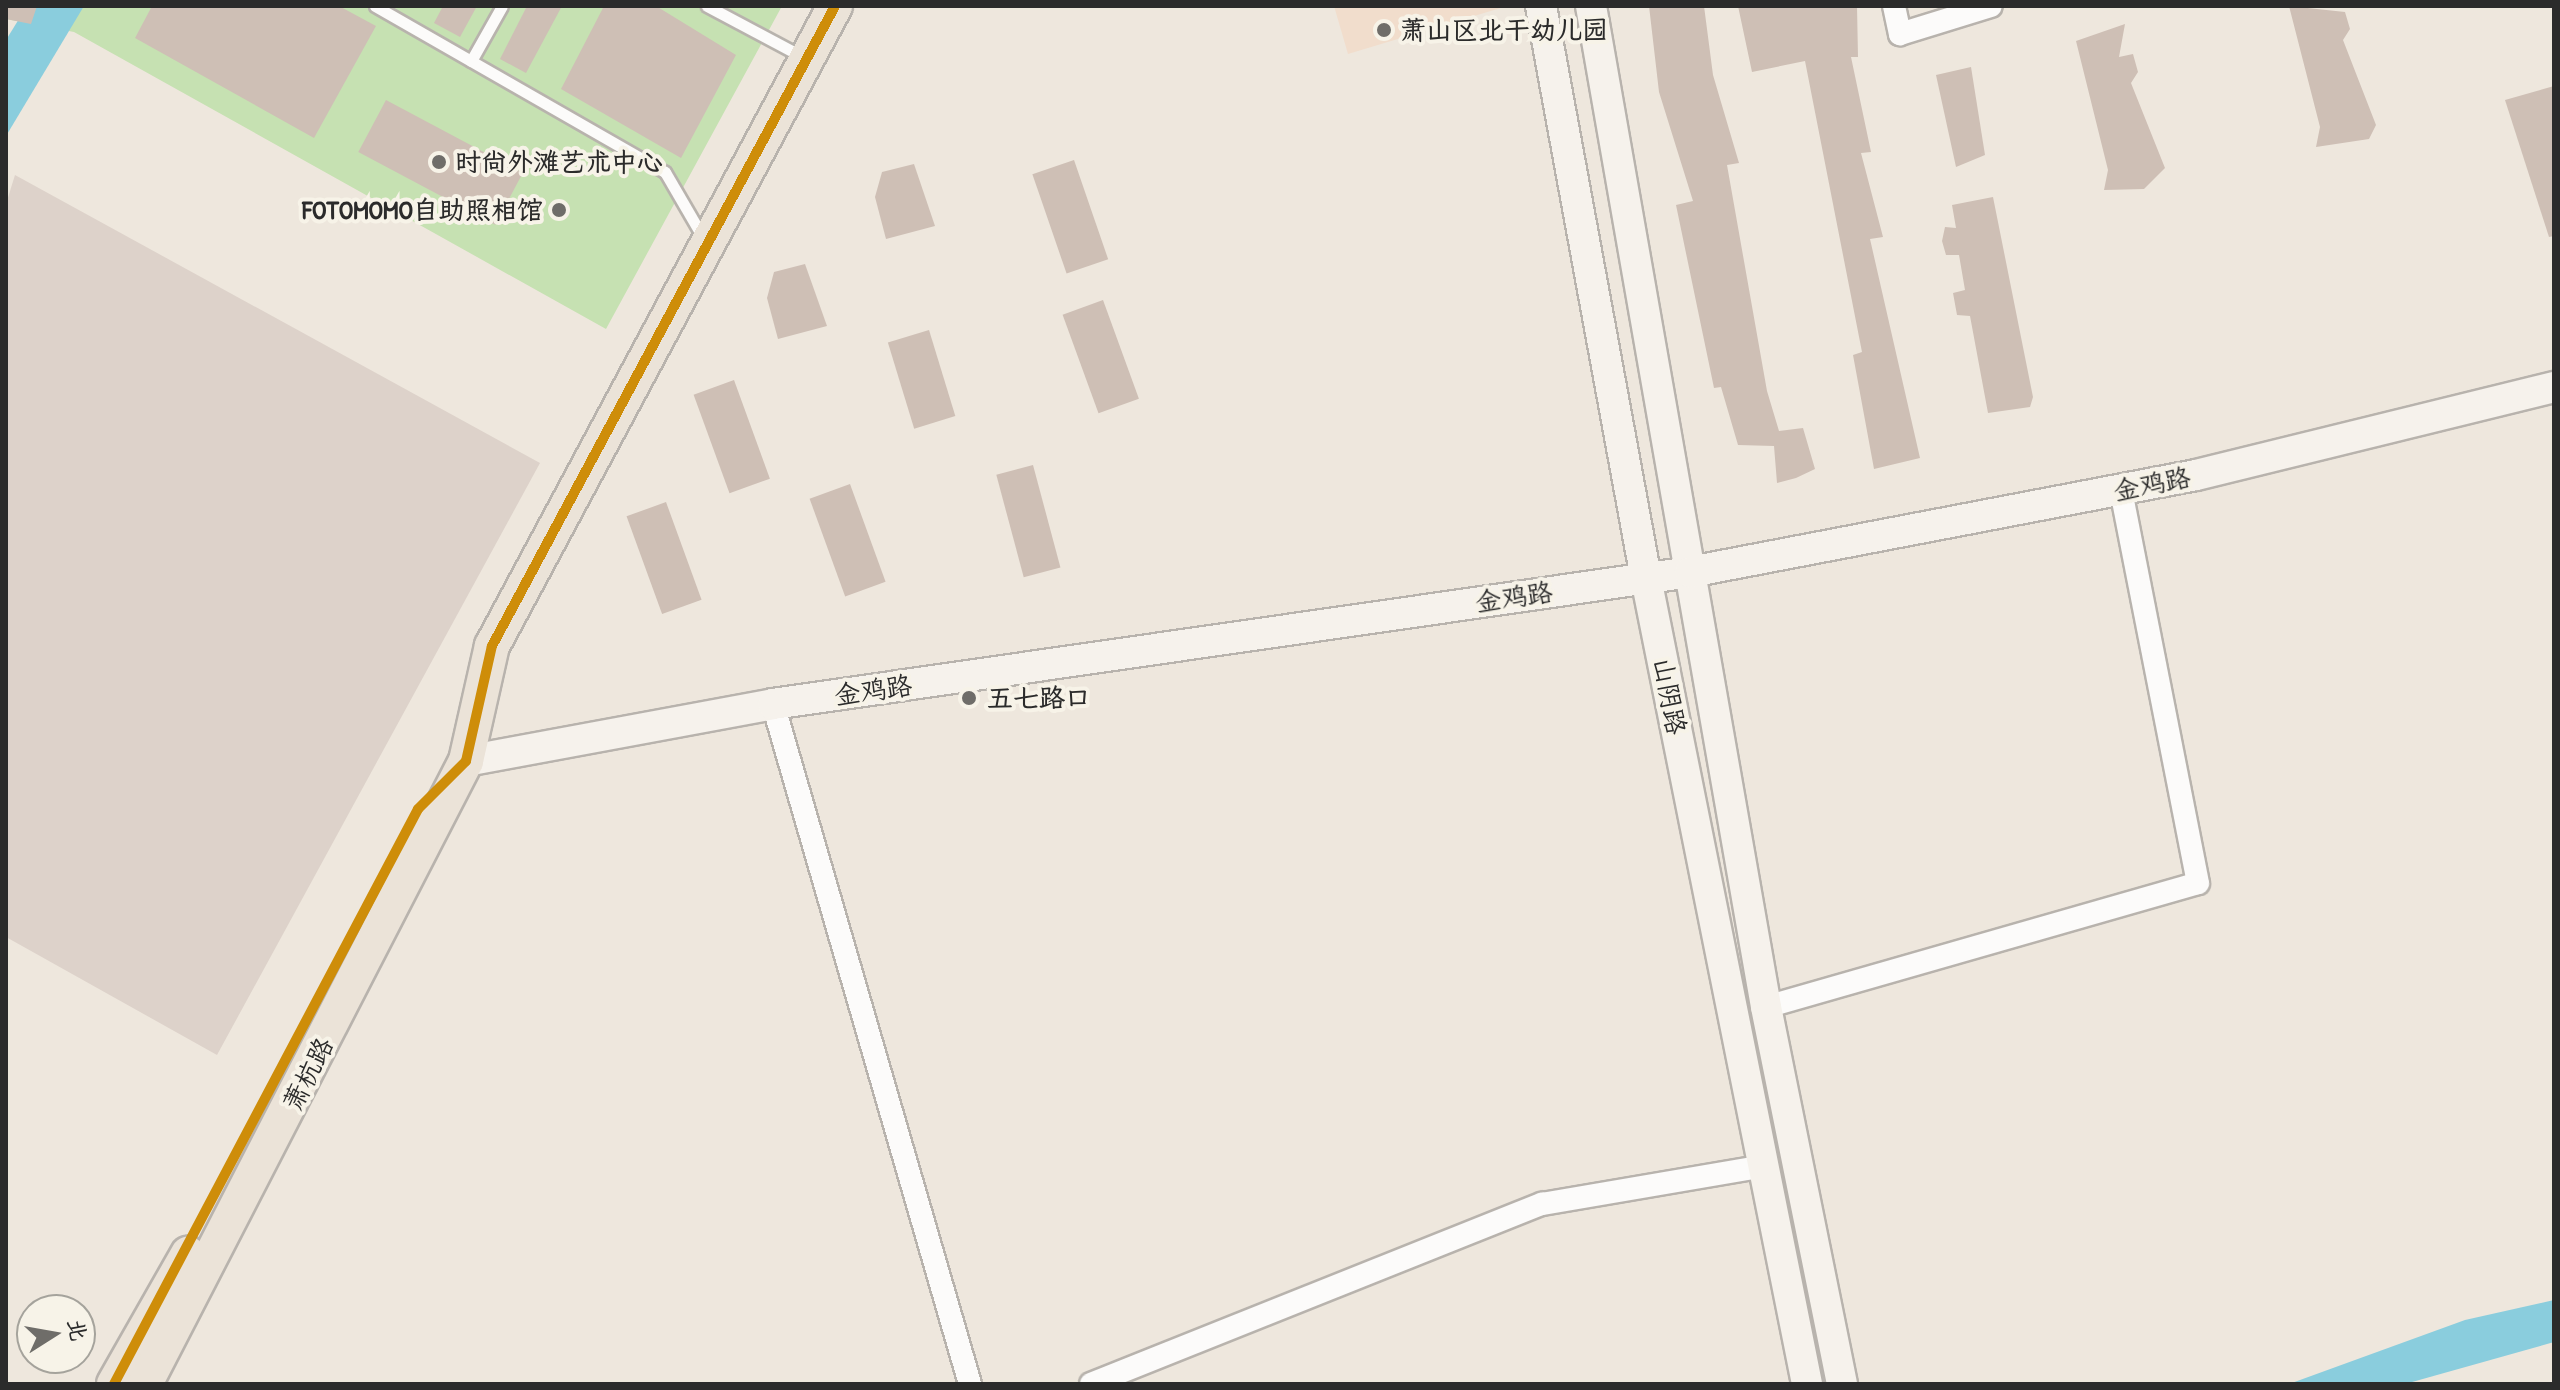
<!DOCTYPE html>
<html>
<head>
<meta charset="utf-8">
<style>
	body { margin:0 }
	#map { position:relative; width:2560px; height:1390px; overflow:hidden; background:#eee7dd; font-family:"Patrick Hand","LXGW WenKai TC",sans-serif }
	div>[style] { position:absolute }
	.built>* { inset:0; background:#f1ddcc }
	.industrial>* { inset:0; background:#ddd2ca }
	.green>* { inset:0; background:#c6e1b2 }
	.water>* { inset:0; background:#8acddd }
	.building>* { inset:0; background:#cebfb5; transform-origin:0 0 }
	.roads { filter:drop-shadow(2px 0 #b8b3ad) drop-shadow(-2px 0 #b8b3ad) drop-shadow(0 2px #b8b3ad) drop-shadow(0 -2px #b8b3ad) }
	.service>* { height:11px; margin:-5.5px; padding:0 5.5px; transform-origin:5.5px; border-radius:5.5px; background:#fcfbfa }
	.minor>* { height:22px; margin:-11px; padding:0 11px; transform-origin:11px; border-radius:11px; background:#fcfbfa }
	.secondary>* { height:30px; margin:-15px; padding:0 15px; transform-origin:15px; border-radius:15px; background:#f6f2ec }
	.primary>* { height:34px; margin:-17px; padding:0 17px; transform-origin:17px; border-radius:17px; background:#ebe3d8 }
	.bus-1>* { height:10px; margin:-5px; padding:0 5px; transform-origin:5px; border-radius:5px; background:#ce8d09 }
	.dots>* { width:22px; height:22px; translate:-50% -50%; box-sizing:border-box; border:4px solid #f7f3e8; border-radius:50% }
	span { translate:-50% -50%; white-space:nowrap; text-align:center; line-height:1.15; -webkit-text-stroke:8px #f7f3e8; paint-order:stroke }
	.poi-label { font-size:26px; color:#2b2b2b; font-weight:700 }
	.left { translate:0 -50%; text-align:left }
	.right { translate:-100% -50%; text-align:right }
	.street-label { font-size:26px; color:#2b2b2b }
	.frame { position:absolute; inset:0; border:8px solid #2b2b2b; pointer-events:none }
	.north { position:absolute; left:16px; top:1294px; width:80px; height:80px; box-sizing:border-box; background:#f7f3e8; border:2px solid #a5a39c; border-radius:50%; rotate:79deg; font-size:22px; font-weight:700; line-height:32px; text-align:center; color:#2b2b2b }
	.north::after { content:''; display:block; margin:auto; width:28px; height:36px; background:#6f6d69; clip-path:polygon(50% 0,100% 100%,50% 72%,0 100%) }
</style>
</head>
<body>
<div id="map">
	<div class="built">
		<div style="clip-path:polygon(1334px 6px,1504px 6px,1504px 7px,1348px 54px)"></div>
	</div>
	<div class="industrial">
		<div style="clip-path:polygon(15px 175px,540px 463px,217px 1055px,6px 937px,6px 204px)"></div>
	</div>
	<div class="green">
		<div style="clip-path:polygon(6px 6px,782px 6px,606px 329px,74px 32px,6px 19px)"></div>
	</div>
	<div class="water">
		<div style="clip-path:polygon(27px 6px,84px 6px,6px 136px,6px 40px)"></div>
		<div style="clip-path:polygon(2554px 1300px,2554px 1342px,2405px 1384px,2289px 1384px,2465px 1320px)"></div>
	</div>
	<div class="building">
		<div style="clip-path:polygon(6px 6px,37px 6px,31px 24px,6px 19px)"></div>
		<div style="clip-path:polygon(152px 6px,339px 6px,376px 26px,314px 138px,135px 38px)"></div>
		<div style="clip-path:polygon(443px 6px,477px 6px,460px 37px,434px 23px)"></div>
		<div style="clip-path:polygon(527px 6px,562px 6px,526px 73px,500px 59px)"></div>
		<div style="clip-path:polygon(604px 6px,656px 6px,736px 55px,681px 158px,561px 89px)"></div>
		<div style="clip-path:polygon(1649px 6px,1704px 6px,1713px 75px,1739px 163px,1727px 165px,1767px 391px,1779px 431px,1803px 428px,1815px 469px,1796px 478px,1777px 483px,1774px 446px,1738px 445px,1721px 387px,1714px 388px,1676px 205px,1693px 201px,1659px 92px)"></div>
		<div style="clip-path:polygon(1738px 6px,1857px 6px,1858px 57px,1851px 57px,1871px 152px,1861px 153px,1883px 237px,1870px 239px,1920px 458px,1874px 469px,1853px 355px,1862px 352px,1805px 61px,1752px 72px)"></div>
		<div style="clip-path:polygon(2289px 6px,2345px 12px,2350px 29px,2343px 40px,2376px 125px,2369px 139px,2316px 147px,2320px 127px)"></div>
		<div style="clip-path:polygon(2125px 24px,2119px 57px,2133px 54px,2138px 72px,2131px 83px,2165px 168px,2144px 189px,2104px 190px,2108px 170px,2076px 41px)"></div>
		<div style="clip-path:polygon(1971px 67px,1985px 155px,1956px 167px,1936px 75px)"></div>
		<div style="clip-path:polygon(2554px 86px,2554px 236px,2549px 237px,2505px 100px)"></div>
		<div style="left:386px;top:100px;width:155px;height:59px;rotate:28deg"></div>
		<div style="left:1074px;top:160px;width:105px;height:44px;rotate:71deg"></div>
		<div style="clip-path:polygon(914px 164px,935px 226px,886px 239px,875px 197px,882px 172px)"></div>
		<div style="clip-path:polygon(1993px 197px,2033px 397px,2030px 407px,1988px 413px,1970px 316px,1957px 315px,1953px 293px,1965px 290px,1959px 255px,1946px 255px,1942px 241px,1945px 227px,1956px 228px,1952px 205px)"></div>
		<div style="clip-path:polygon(805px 264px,827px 326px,778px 339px,767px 298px,774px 272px)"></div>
		<div style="left:1103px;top:300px;width:105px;height:43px;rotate:70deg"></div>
		<div style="left:929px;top:330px;width:90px;height:43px;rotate:73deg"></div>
		<div style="left:734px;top:380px;width:105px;height:43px;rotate:70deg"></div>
		<div style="left:1033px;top:465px;width:106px;height:38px;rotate:75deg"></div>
		<div style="left:850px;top:484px;width:104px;height:43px;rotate:70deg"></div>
		<div style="left:666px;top:502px;width:104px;height:42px;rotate:70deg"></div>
	</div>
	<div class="roads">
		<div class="service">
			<div style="left:375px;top:6px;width:334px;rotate:29.8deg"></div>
			<div style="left:665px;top:172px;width:78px;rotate:59.8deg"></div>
			<div style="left:707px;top:6px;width:111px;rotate:28deg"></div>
			<div style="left:471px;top:61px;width:63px;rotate:-60.6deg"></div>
		</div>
		<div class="minor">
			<div style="left:1894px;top:6px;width:29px;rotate:78deg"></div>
			<div style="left:1900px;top:34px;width:95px;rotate:-17.1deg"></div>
			<div style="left:773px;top:704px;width:708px;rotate:73.84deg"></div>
			<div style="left:1766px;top:1007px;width:449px;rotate:-16deg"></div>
			<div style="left:2198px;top:883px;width:399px;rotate:-101.1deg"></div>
			<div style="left:1091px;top:1384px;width:486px;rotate:-21.8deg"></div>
			<div style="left:1542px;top:1204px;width:226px;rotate:-9.7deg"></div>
		</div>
		<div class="secondary">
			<div style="left:1541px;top:6px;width:582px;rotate:79.6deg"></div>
			<div style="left:1646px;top:578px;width:822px;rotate:78.7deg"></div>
			<div style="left:1591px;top:6px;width:1016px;rotate:80.08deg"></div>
			<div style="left:1766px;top:1007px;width:385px;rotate:78.6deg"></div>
			<div style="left:466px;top:761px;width:312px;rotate:-10.5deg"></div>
			<div style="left:773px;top:704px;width:926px;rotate:-8.19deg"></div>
			<div style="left:1690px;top:572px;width:515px;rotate:-10.85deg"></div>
			<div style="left:2196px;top:475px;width:369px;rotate:-13.8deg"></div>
		</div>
		<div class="primary">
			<div style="left:114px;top:1384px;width:150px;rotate:-60.4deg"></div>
			<div style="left:145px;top:1384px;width:701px;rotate:-62.74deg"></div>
			<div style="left:466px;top:761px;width:118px;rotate:-77.3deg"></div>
			<div style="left:492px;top:646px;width:726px;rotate:-61.81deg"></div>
		</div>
	</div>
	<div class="bus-1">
		<div style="left:114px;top:1384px;width:650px;rotate:-62.13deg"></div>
		<div style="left:418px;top:809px;width:68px;rotate:-45deg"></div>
		<div style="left:466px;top:761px;width:118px;rotate:-77.3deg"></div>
		<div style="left:492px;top:646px;width:726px;rotate:-61.81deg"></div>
	</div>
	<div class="dots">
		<div style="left:1384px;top:30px;background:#6f6d69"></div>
		<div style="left:439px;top:162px;background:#6f6d69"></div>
		<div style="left:559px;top:210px;background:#6f6d69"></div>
		<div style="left:969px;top:698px;background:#6f6d69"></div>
	</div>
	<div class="poi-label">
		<span class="left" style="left:1400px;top:30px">萧山区北干幼儿园</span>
		<span class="left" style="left:455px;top:162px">时尚外滩艺术中心</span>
		<span class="right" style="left:543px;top:210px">FOTOMOMO自助照相馆</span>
		<span class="left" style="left:987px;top:698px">五七路口</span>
	</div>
	<div class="street-label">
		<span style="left:2152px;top:484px;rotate:-11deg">金鸡路</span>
		<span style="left:1514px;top:597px;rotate:-8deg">金鸡路</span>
		<span style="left:873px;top:690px;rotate:-8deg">金鸡路</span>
		<span style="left:1670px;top:696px;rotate:79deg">山阴路</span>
		<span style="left:308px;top:1074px;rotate:-63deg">萧杭路</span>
	</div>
	<div class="frame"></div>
	<div class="north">北</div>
</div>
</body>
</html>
